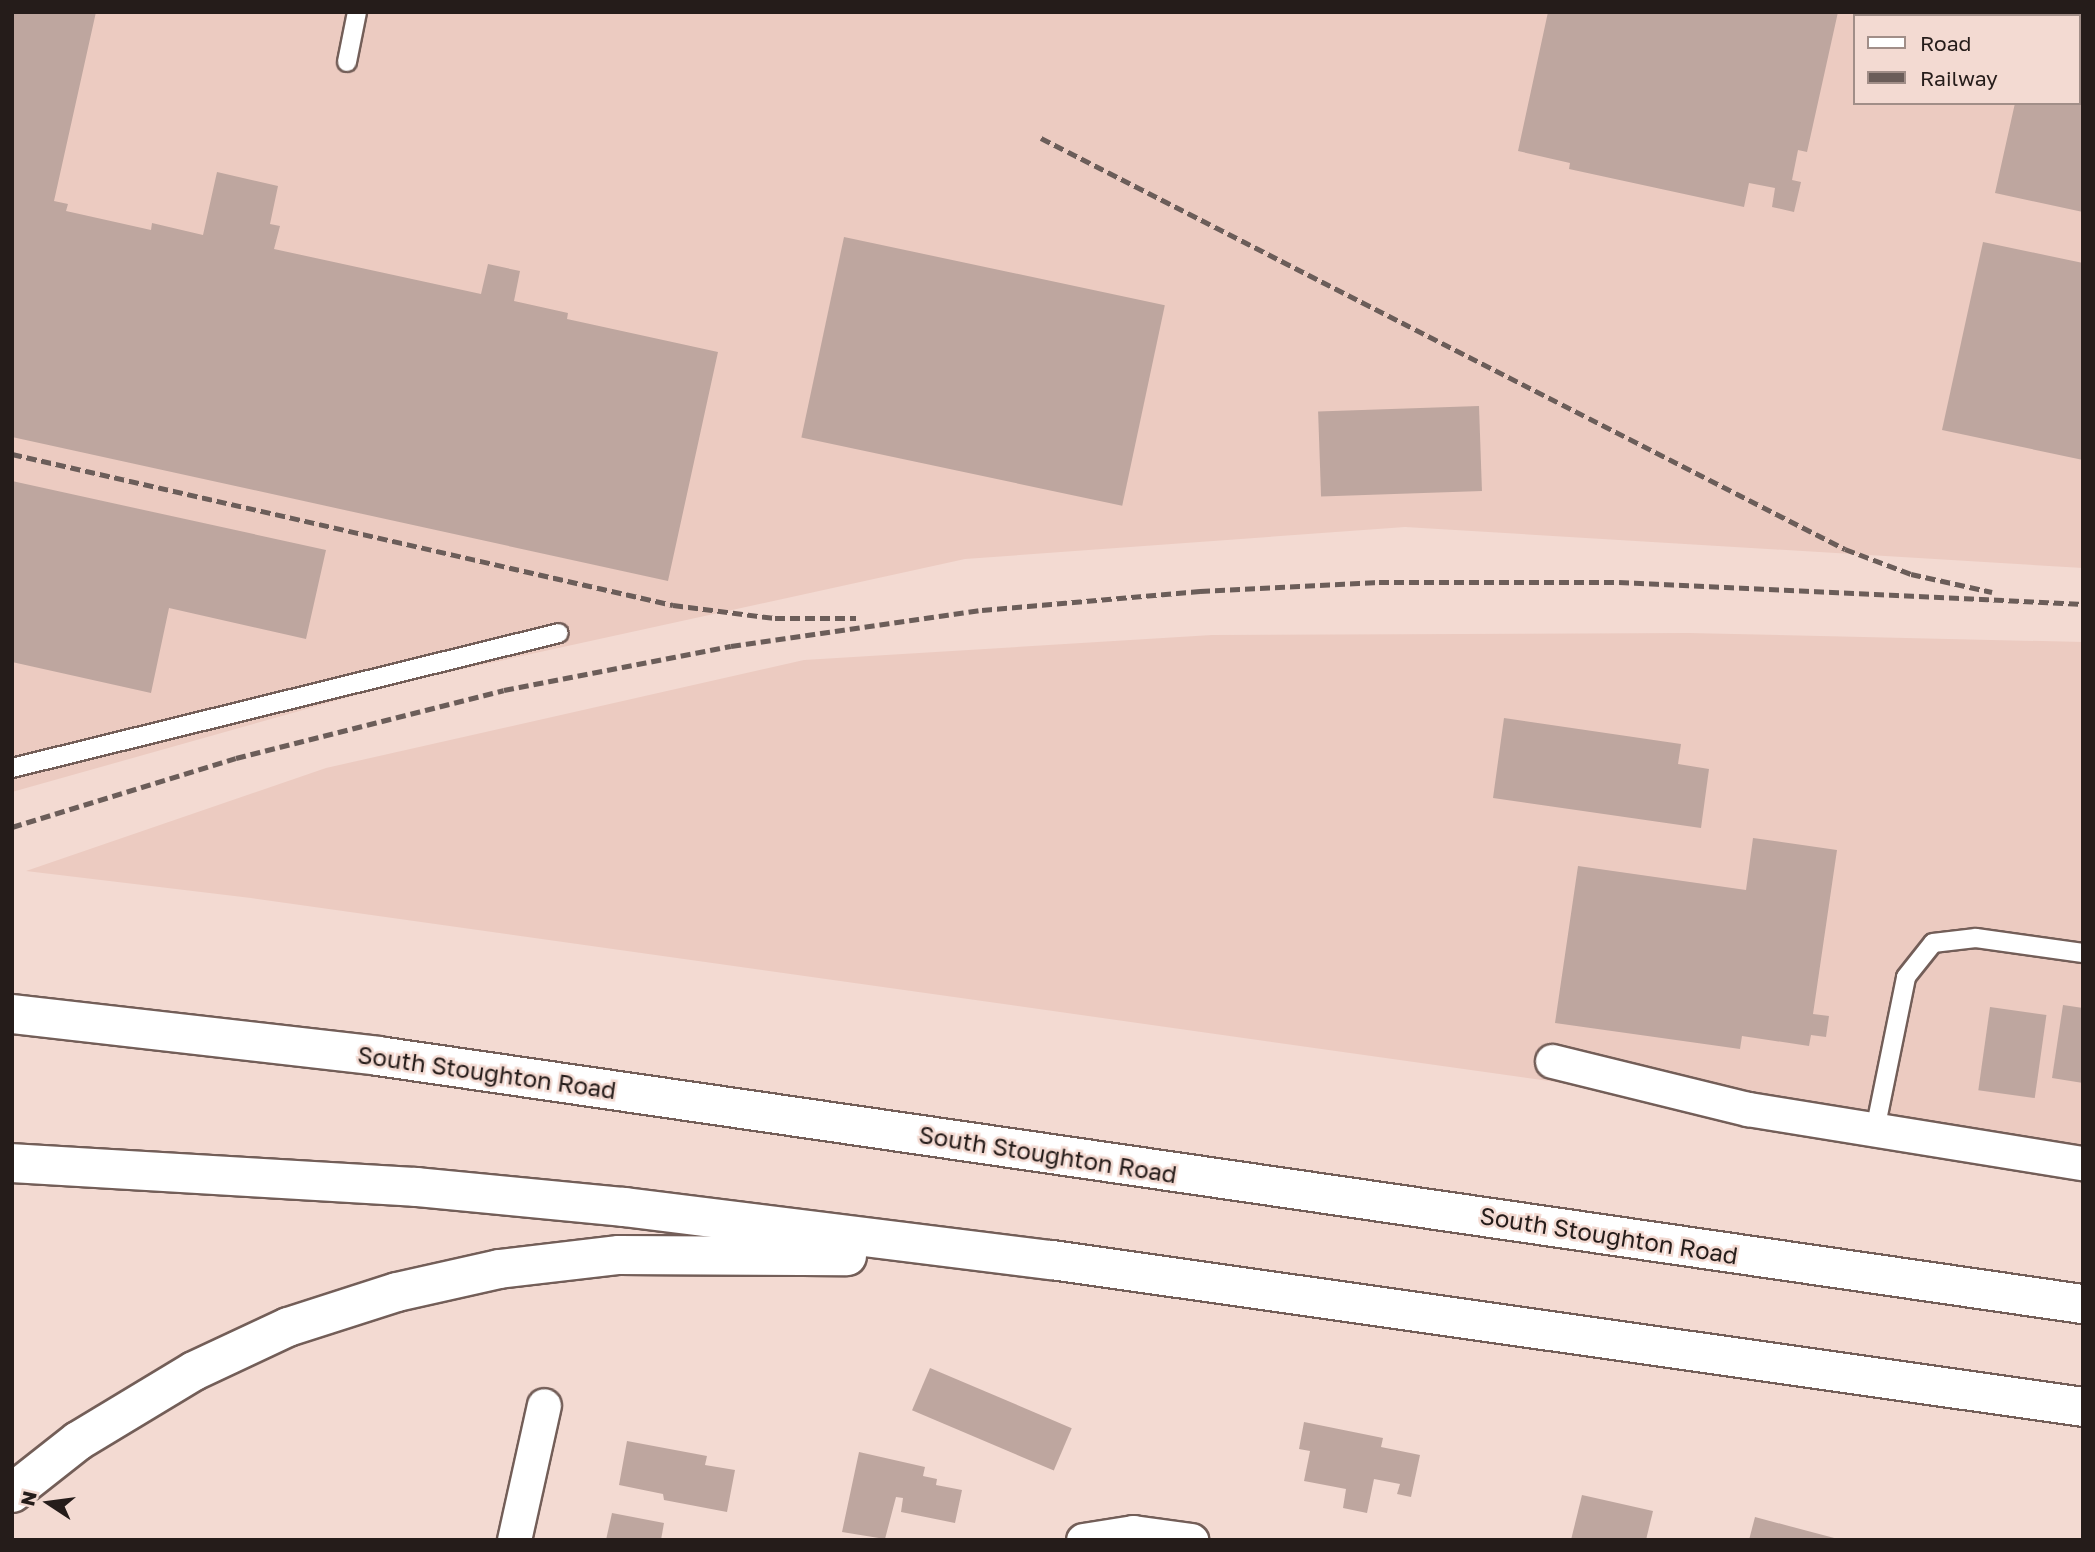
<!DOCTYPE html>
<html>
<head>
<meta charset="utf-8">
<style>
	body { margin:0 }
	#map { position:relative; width:2095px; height:1552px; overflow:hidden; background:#f3dad2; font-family:"Golos Text",sans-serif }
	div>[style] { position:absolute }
	.built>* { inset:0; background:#eccbc1 }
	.building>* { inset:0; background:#bea69f; transform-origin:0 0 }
	.roads { filter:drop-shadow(2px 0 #735e58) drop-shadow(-2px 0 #735e58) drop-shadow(0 2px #735e58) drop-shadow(0 -2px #735e58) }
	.service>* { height:18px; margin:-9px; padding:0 9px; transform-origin:9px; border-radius:9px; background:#fff }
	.minor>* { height:33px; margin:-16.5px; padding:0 16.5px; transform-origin:16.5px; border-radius:16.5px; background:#fff }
	.primary>* { height:38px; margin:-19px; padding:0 19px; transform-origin:19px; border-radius:19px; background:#fff }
	.rail>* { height:5px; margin-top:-2.5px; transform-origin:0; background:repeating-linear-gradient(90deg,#6b5d59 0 10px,transparent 0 15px) }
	span { translate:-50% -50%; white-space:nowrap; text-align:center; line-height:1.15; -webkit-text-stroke:5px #f3dad2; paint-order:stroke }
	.street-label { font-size:24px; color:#251c1a }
	.frame { position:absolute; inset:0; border:14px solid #251c1a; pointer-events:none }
	.legend { position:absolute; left:1853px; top:14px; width:228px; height:91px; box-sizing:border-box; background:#f3dad2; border:2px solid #a18e88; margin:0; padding:9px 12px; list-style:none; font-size:21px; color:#251c1a }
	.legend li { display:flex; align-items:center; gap:14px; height:35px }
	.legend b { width:35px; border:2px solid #a18e88 }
	.north { position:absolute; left:14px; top:1468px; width:70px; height:70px; -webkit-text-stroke:5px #f3dad2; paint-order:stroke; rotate:283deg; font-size:19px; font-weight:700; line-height:28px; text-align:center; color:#251c1a }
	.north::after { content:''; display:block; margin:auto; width:24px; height:32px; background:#251c1a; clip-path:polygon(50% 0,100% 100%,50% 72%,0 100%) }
</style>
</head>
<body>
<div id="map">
	<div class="built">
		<div style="clip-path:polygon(evenodd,12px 12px,2083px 12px,2083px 568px,1405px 527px,965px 559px,399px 683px,12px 792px,12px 12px,1855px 16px,2079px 16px,2079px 103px,1855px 103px,1855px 16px)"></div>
		<div style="clip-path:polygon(1689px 633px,2083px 642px,2083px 1163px,1748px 1109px,251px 898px,26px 871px,326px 768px,804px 660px,1212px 635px)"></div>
	</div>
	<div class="building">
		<div style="clip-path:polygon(12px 12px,96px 12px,54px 201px,68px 204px,66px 211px,151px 230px,152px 223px,203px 235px,217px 172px,278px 186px,270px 224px,280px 226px,274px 249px,481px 294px,488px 264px,520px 271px,514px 301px,568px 313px,567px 319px,718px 352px,668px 581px,12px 437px)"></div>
		<div style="clip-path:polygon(1548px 12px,1838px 12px,1807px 152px,1798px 150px,1792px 180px,1801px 182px,1794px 212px,1772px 207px,1775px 188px,1749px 183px,1744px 207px,1569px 169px,1570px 163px,1518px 151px)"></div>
		<div style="clip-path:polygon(2035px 12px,2083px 13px,2083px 212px,1995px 193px,2015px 103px,2079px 103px,2079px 16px,2034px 16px)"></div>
		<div style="left:844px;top:237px;width:328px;height:205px;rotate:12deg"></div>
		<div style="clip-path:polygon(1983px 242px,2083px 263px,2083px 460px,1942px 430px)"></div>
		<div style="left:1479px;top:406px;width:85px;height:161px;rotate:88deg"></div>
		<div style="clip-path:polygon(12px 481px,326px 550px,306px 639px,169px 608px,151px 693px,12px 662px)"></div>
		<div style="clip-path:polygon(1504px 718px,1681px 744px,1678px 764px,1709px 769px,1701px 828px,1493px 798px)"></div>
		<div style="clip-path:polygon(1753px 838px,1837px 850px,1813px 1014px,1829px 1016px,1826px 1037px,1811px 1035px,1809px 1046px,1742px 1036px,1740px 1049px,1555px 1023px,1578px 866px,1746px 890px)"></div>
		<div style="clip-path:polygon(2063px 1005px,2083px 1008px,2083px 1083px,2052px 1078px)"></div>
		<div style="left:1990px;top:1007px;width:57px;height:84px;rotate:8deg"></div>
		<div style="left:930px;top:1368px;width:154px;height:46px;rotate:23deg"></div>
		<div style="clip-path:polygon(1304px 1422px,1383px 1438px,1381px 1447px,1420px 1455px,1411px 1497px,1397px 1494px,1400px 1484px,1374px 1479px,1367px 1513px,1343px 1508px,1346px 1489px,1304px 1481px,1310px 1451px,1299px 1449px)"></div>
		<div style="clip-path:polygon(627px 1441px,707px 1456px,705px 1465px,735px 1470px,727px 1512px,664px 1500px,663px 1494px,619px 1485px)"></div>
		<div style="clip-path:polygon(859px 1452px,925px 1467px,923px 1476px,937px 1479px,936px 1485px,962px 1490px,955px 1523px,901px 1512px,903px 1498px,896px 1497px,885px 1539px,842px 1532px)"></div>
		<div style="clip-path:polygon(1582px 1495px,1653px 1511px,1646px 1540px,1571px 1540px)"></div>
		<div style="clip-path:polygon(612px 1513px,664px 1523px,661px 1540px,606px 1540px)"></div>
		<div style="clip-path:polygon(1755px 1517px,1838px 1539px,1838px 1540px,1749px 1540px)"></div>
	</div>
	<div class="roads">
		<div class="service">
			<div style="left:347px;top:62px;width:51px;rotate:-78.7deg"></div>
			<div style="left:12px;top:768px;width:563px;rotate:-13.86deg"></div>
			<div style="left:1875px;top:1130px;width:156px;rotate:-78.5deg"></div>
			<div style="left:1906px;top:977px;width:43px;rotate:-51.5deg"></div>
			<div style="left:1933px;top:943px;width:43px;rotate:-6.6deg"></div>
			<div style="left:1976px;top:938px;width:108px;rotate:8deg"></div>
		</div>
		<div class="minor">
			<div style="left:1552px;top:1061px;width:202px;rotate:13.8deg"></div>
			<div style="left:1748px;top:1109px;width:339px;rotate:9.2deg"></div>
			<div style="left:514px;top:1540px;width:138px;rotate:-77.5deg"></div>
			<div style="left:1083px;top:1540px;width:51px;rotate:-9.1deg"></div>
			<div style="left:1133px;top:1532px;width:59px;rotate:7.9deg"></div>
		</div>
		<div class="primary">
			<div style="left:12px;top:1014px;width:368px;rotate:6.5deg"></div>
			<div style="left:378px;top:1056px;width:1723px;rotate:8.28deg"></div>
			<div style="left:12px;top:1163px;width:405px;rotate:3.4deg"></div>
			<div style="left:416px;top:1187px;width:209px;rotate:5.5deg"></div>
			<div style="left:624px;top:1207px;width:431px;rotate:7.1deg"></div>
			<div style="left:1052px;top:1260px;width:1041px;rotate:8.11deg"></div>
			<div style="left:12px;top:1493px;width:84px;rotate:-38.2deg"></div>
			<div style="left:78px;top:1441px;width:135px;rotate:-31.1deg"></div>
			<div style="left:194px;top:1371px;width:104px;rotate:-25.1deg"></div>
			<div style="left:288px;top:1327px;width:114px;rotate:-17.8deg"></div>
			<div style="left:397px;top:1292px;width:105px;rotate:-12.7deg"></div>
			<div style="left:499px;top:1269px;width:121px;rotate:-6.7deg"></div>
			<div style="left:619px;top:1255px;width:228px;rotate:0.3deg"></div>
		</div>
	</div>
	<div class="rail">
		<div style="left:1041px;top:138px;width:903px;rotate:27.08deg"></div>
		<div style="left:1845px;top:549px;width:71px;rotate:20.7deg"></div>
		<div style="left:1911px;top:574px;width:83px;rotate:12.5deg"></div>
		<div style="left:12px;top:454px;width:678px;rotate:12.87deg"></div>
		<div style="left:673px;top:605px;width:103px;rotate:7.3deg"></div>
		<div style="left:775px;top:618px;width:81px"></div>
		<div style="left:12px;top:827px;width:234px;rotate:-17.1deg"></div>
		<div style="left:236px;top:758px;width:276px;rotate:-14.2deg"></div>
		<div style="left:504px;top:690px;width:231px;rotate:-11deg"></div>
		<div style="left:731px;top:646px;width:254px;rotate:-8.2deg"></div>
		<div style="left:982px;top:610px;width:219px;rotate:-5deg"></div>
		<div style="left:1200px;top:591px;width:179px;rotate:-2.9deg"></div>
		<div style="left:1379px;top:582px;width:240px"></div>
		<div style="left:1619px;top:582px;width:465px;rotate:2.7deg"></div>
	</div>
	<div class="street-label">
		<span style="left:487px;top:1072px;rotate:8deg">South Stoughton Road</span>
		<span style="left:1048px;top:1154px;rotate:9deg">South Stoughton Road</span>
		<span style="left:1609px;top:1235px;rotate:9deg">South Stoughton Road</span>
	</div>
	<div class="frame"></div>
	<ul class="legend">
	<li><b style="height:9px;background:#fff"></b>Road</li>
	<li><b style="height:9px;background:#6b5d59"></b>Railway</li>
	</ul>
	<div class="north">N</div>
</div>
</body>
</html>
